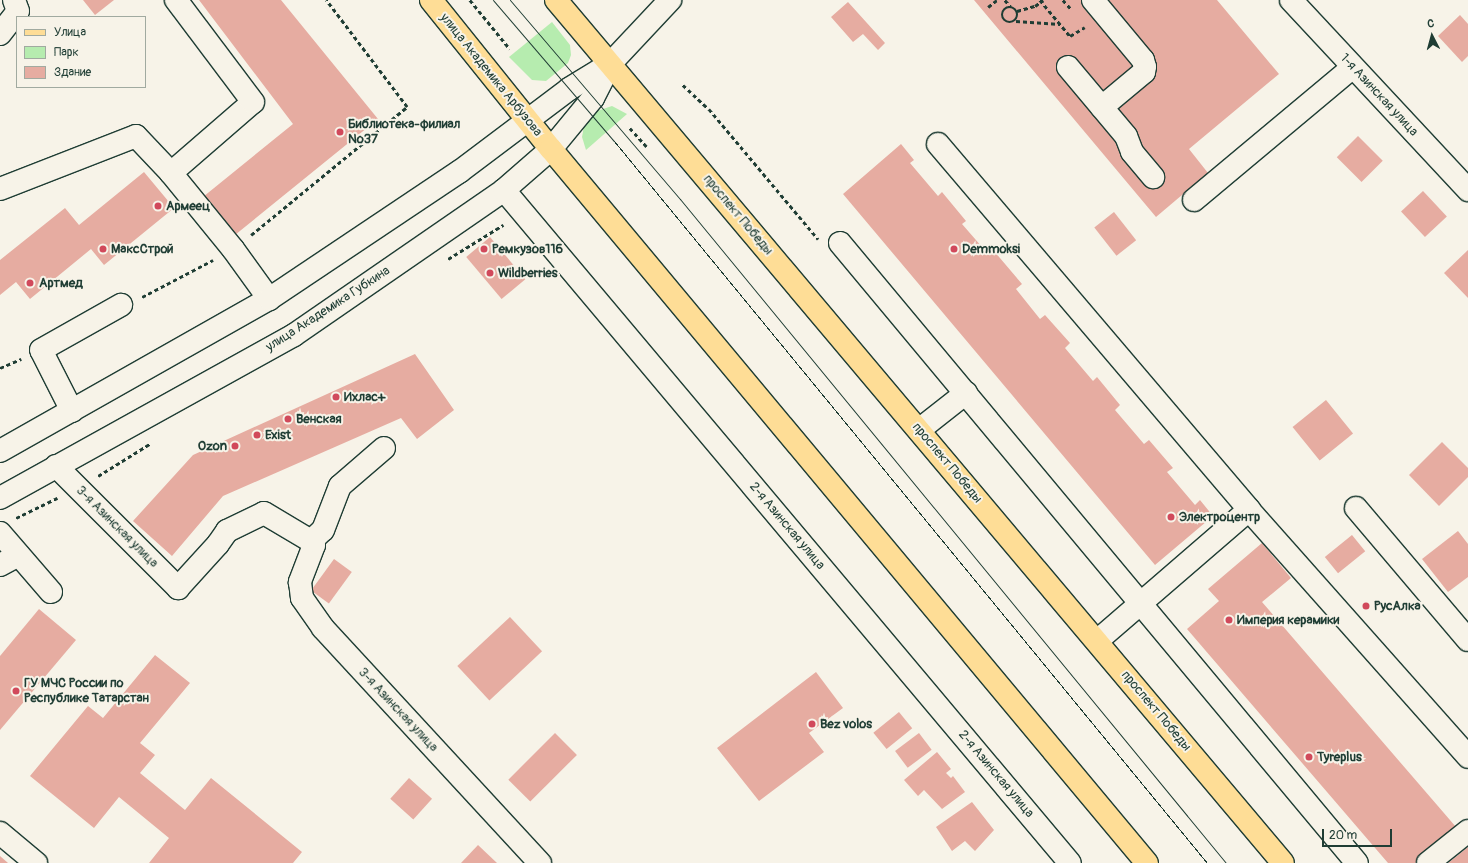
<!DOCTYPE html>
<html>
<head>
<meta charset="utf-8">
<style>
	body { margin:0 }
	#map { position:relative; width:1468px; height:863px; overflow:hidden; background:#f7f3e8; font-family:Pangolin,sans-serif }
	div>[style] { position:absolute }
	.green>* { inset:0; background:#b6ecaf }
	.building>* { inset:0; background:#e6aca1; transform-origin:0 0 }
	.path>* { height:2.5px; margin-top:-1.25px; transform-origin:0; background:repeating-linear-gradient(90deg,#1f3d34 0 4px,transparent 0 7px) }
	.path>.ring { margin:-1.25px; padding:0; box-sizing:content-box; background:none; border:2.5px solid #1f3d34; border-radius:50% }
	.roads { filter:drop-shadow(1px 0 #1f3d34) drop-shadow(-1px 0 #1f3d34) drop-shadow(0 1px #1f3d34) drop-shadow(0 -1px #1f3d34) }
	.minor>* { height:22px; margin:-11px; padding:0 11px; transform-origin:11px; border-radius:11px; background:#f7f3e8 }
	.major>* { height:22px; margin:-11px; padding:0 11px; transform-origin:11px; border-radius:11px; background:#fedd96 }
	.tram>* { height:1px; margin:-0.5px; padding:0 0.5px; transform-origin:0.5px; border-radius:0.5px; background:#1f3d34 }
	.dots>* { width:11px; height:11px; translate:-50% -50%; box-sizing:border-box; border:2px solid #f7f3e8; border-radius:50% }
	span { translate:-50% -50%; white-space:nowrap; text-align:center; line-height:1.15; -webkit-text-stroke:4px #f7f3e8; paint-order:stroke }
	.street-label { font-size:13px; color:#1f3d34 }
	.poi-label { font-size:13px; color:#1f3d34; font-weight:700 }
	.left { translate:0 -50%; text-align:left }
	.right { translate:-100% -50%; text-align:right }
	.legend { position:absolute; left:16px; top:16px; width:130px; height:72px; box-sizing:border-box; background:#f7f3e8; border:1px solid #a1aaa0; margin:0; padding:5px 7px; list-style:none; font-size:12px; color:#1f3d34 }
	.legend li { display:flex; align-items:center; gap:8px; height:20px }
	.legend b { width:20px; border:1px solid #a1aaa0 }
	.north { position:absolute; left:1412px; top:16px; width:40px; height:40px; -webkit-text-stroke:3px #f7f3e8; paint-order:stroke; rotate:354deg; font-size:11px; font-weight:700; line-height:16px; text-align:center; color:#1f3d34 }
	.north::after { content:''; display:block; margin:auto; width:14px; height:18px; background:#1f3d34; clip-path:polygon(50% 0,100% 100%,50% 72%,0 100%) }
	.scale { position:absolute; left:1322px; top:829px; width:70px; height:18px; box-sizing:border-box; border:2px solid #1f3d34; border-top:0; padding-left:5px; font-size:12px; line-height:14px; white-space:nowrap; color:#1f3d34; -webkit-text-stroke:3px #f7f3e8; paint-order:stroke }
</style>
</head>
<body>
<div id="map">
	<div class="green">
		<div style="clip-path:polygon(552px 22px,570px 45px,571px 55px,568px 63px,546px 81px,532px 80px,509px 57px)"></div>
		<div style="clip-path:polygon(612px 106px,627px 114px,586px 150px,582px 137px,584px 126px,597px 111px)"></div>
	</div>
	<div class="building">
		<div style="clip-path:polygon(83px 0,114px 0,95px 15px)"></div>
		<div style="clip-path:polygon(199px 0,281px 0,378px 119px,230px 239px,198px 201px,293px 124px)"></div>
		<div style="clip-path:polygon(974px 0,1217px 0,1279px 74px,1189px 149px,1208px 173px,1156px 217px)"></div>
		<div style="clip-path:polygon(848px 2px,885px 43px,878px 50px,863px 34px,853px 42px,831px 17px)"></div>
		<div style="clip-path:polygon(1460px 15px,1468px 24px,1468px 56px,1462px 62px,1438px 36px)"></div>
		<div style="left:1358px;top:136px;width:35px;height:30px;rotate:45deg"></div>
		<div style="clip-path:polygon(901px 144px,914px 160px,910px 163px,938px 196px,942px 192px,966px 221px,962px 224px,989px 255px,994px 251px,1022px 284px,1016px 289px,1040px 319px,1045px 315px,1070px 343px,1065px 348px,1093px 381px,1097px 377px,1120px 405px,1115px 410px,1144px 444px,1149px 440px,1173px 468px,1167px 472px,1195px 505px,1200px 500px,1213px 516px,1155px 565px,843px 194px)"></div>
		<div style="clip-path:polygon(144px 172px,174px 208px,104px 265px,91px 249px,30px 299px,16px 282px,0 295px,0 260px,65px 208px,79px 225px)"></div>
		<div style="left:1423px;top:191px;width:35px;height:30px;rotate:47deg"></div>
		<div style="left:1114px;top:212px;width:36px;height:25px;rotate:52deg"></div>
		<div style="left:490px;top:237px;width:55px;height:31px;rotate:50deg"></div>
		<div style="clip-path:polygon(1468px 250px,1468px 298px,1444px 273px)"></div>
		<div style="clip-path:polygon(415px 354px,454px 410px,417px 439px,401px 418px,223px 496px,172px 556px,133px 521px,193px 455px)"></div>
		<div style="left:1326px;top:400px;width:43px;height:43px;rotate:51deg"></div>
		<div style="clip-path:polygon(1442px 442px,1468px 468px,1468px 477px,1439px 506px,1409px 475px)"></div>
		<div style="clip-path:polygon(1458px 531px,1468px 544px,1468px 577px,1448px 592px,1422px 559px)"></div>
		<div style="left:1352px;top:535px;width:21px;height:35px;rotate:51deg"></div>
		<div style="clip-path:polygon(1262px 543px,1291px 578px,1262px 602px,1456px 827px,1415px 863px,1388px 863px,1187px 629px,1219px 601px,1208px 589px)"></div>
		<div style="left:334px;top:559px;width:22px;height:39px;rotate:36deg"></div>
		<div style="clip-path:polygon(39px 609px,76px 640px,0 730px,0 656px)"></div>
		<div style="left:510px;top:617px;width:47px;height:72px;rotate:47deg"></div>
		<div style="clip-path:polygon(155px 655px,190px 683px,140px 743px,155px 755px,140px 773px,185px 810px,211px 778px,302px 852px,293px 863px,149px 863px,169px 838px,119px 797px,94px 828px,30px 776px,88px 706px,103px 718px)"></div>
		<div style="clip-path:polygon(816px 672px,843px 708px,809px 733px,824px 752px,759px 801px,717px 748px)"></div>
		<div style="left:899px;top:712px;width:21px;height:33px;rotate:51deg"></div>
		<div style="left:555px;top:733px;width:31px;height:66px;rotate:45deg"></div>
		<div style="left:919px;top:733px;width:21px;height:30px;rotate:53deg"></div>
		<div style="clip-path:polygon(937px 752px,951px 769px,946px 773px,951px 778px,953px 776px,965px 792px,942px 809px,924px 790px,918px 796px,904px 780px)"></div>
		<div style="left:409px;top:778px;width:31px;height:28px;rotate:42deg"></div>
		<div style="clip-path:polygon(972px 802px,994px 830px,975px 851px,965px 841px,952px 851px,936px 827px)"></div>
		<div style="clip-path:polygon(478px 845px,497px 863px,461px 863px)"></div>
		<div style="clip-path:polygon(1468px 847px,1468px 863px,1448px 863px,1452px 860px)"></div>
		<div style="clip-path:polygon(0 856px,8px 863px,0 863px)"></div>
	</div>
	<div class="path">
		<div style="left:470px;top:0;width:63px;rotate:50.8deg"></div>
		<div style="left:1005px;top:0;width:9px;rotate:49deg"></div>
		<div style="left:1040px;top:0;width:47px;rotate:50.2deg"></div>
		<div style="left:1070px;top:36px;width:17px;rotate:-31deg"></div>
		<div style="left:1063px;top:0;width:12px;rotate:48deg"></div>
		<div style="left:988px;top:7px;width:11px;rotate:-38deg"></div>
		<div class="ring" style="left:1002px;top:7px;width:13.5px;height:13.5px"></div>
		<div style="left:1017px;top:11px;width:19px;rotate:-16deg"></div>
		<div style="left:1035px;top:6px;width:10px;rotate:-37deg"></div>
		<div style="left:1016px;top:21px;width:44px;rotate:3.9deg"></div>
		<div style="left:683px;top:85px;width:35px;rotate:43deg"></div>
		<div style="left:709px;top:109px;width:170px;rotate:50deg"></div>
		<div style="left:630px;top:128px;width:25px;rotate:48deg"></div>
		<div style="left:251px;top:235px;width:202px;rotate:-39.4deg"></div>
		<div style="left:407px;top:107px;width:134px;rotate:-127.1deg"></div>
		<div style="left:448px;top:259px;width:65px;rotate:-31.7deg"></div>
		<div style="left:142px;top:297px;width:80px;rotate:-27.5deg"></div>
		<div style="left:0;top:368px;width:23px;rotate:-23deg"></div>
		<div style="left:98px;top:476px;width:62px;rotate:-31.9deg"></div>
		<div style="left:16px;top:518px;width:46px;rotate:-26deg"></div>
	</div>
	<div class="roads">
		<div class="minor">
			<div style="left:1093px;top:0;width:78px;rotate:50.2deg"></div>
			<div style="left:1143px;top:60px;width:7px;rotate:74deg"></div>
			<div style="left:1145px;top:67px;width:5px;rotate:101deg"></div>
			<div style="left:1144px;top:72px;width:55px;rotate:140.2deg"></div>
			<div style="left:1291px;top:0;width:260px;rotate:47deg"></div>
			<div style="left:0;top:34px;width:29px;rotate:-52deg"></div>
			<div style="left:18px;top:11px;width:12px;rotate:-110deg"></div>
			<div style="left:1068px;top:67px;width:90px;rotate:50deg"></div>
			<div style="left:1126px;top:136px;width:17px;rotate:69deg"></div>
			<div style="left:1132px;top:152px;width:33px;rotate:50deg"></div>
			<div style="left:938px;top:144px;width:480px;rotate:49.6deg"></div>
			<div style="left:1249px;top:510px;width:330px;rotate:48.4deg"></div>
			<div style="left:171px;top:173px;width:98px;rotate:50.8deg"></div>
			<div style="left:233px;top:249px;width:62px;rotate:54.2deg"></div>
			<div style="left:0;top:189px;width:146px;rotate:-21.3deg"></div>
			<div style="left:136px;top:136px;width:51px;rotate:46.6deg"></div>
			<div style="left:171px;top:173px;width:108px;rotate:-40.9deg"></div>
			<div style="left:253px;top:102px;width:128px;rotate:-127deg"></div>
			<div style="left:504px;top:190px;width:879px;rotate:49.94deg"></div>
			<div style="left:1194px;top:200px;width:207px;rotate:-39.9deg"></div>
			<div style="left:840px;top:243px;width:807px;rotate:50.18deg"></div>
			<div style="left:72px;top:411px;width:68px;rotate:-116.9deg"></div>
			<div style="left:41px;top:350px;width:92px;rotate:-29.4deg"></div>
			<div style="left:919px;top:430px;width:60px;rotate:-38.2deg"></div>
			<div style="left:0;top:451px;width:309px;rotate:-29.5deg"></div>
			<div style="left:269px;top:299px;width:229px;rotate:-33.8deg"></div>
			<div style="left:459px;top:172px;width:138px;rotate:-37deg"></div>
			<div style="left:569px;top:89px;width:48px;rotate:-31.4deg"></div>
			<div style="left:56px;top:466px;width:173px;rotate:45deg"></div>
			<div style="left:178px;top:588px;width:59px;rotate:-47.7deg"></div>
			<div style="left:218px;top:544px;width:16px;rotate:-55deg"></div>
			<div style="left:227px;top:531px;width:41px;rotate:-25.9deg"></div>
			<div style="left:264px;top:513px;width:55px;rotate:30.8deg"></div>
			<div style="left:311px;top:541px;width:5px;rotate:53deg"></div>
			<div style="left:314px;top:545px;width:40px;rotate:111deg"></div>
			<div style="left:300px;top:582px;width:16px;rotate:83deg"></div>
			<div style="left:302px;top:598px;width:37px;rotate:55deg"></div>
			<div style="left:323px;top:628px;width:320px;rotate:47.3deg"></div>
			<div style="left:0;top:498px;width:336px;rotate:-29deg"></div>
			<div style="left:294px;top:335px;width:255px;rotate:-34.6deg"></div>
			<div style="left:504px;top:190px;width:62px;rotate:-41.1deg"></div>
			<div style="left:551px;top:149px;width:66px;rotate:-50.5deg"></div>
			<div style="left:593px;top:98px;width:38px;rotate:-63deg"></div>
			<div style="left:610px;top:64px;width:88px;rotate:-46.8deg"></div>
			<div style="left:1356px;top:508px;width:173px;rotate:49.7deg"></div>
			<div style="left:0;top:533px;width:78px;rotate:49.2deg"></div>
			<div style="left:311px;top:541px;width:16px;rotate:-43deg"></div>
			<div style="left:323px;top:530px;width:47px;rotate:-68.9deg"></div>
			<div style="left:340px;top:486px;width:58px;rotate:-40.8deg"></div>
			<div style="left:0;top:565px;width:21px;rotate:-28deg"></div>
			<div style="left:1097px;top:641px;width:201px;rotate:-40.8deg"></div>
			<div style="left:0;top:833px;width:47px;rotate:39.8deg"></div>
			<div style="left:1428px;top:863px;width:51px;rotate:-38.7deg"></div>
		</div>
		<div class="major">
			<div style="left:431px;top:0;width:191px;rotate:51.2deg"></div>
			<div style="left:551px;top:149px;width:930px;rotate:50.15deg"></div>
			<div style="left:556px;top:0;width:1128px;rotate:49.89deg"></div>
		</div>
	</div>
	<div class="tram">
		<div style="left:493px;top:0;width:186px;rotate:49.4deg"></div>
		<div style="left:614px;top:141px;width:934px;rotate:50.6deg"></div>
		<div style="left:510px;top:0;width:262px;rotate:49.5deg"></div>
		<div style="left:680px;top:199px;width:860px;rotate:50.57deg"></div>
	</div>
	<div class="dots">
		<div style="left:340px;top:132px;background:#d1495b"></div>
		<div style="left:158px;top:206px;background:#d1495b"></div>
		<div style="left:103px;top:249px;background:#d1495b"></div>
		<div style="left:484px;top:249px;background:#d1495b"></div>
		<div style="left:954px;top:249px;background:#d1495b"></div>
		<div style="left:490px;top:273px;background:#d1495b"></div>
		<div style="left:30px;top:283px;background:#d1495b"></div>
		<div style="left:336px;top:397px;background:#d1495b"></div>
		<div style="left:288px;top:419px;background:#d1495b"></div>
		<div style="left:257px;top:435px;background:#d1495b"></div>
		<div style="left:235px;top:446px;background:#d1495b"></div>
		<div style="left:1171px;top:517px;background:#d1495b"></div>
		<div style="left:1366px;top:606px;background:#d1495b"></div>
		<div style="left:1229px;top:620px;background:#d1495b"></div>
		<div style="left:16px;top:691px;background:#d1495b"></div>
		<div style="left:812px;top:724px;background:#d1495b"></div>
		<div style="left:1309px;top:757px;background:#d1495b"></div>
	</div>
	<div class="street-label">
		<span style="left:491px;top:75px;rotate:51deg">улица Академика Арбузова</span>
		<span style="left:1379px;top:95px;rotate:47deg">1-я Азинская улица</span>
		<span style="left:738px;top:215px;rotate:50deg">проспект Победы</span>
		<span style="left:328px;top:309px;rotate:-33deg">улица Академика Губкина</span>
		<span style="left:947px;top:463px;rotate:50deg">проспект Победы</span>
		<span style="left:787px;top:526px;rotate:50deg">2-я Азинская улица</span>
		<span style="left:117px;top:527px;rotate:45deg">3-я Азинская улица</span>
		<span style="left:398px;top:710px;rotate:47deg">3-я Азинская улица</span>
		<span style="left:1156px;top:711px;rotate:50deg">проспект Победы</span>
		<span style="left:996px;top:774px;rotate:50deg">2-я Азинская улица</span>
	</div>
	<div class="poi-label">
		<span class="left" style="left:348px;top:132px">Библиотека-филиал<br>№37</span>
		<span class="left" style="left:166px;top:206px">Армеец</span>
		<span class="left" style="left:111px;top:249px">МаксСтрой</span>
		<span class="left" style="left:492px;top:249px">Ремкузов116</span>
		<span class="left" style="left:962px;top:249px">Demmoksi</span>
		<span class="left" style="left:498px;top:273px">Wildberries</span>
		<span class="left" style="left:39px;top:283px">Артмед</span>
		<span class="left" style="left:344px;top:397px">Ихлас+</span>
		<span class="left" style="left:296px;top:419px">Венская</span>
		<span class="left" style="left:265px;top:435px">Exist</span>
		<span class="right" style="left:227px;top:446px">Ozon</span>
		<span class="left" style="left:1179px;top:517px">Электроцентр</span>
		<span class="left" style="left:1374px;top:606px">РусАлка</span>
		<span class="left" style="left:1237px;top:620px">Империя керамики</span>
		<span class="left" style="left:24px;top:691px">ГУ МЧС России по<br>Республике Татарстан</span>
		<span class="left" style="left:820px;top:724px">Bez volos</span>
		<span class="left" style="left:1317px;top:757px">Tyreplus</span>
	</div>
	<ul class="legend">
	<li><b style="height:5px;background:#fedd96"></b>Улица</li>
	<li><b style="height:11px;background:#b6ecaf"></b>Парк</li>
	<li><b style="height:11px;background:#e6aca1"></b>Здание</li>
	</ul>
	<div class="north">С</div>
	<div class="scale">20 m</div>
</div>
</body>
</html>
